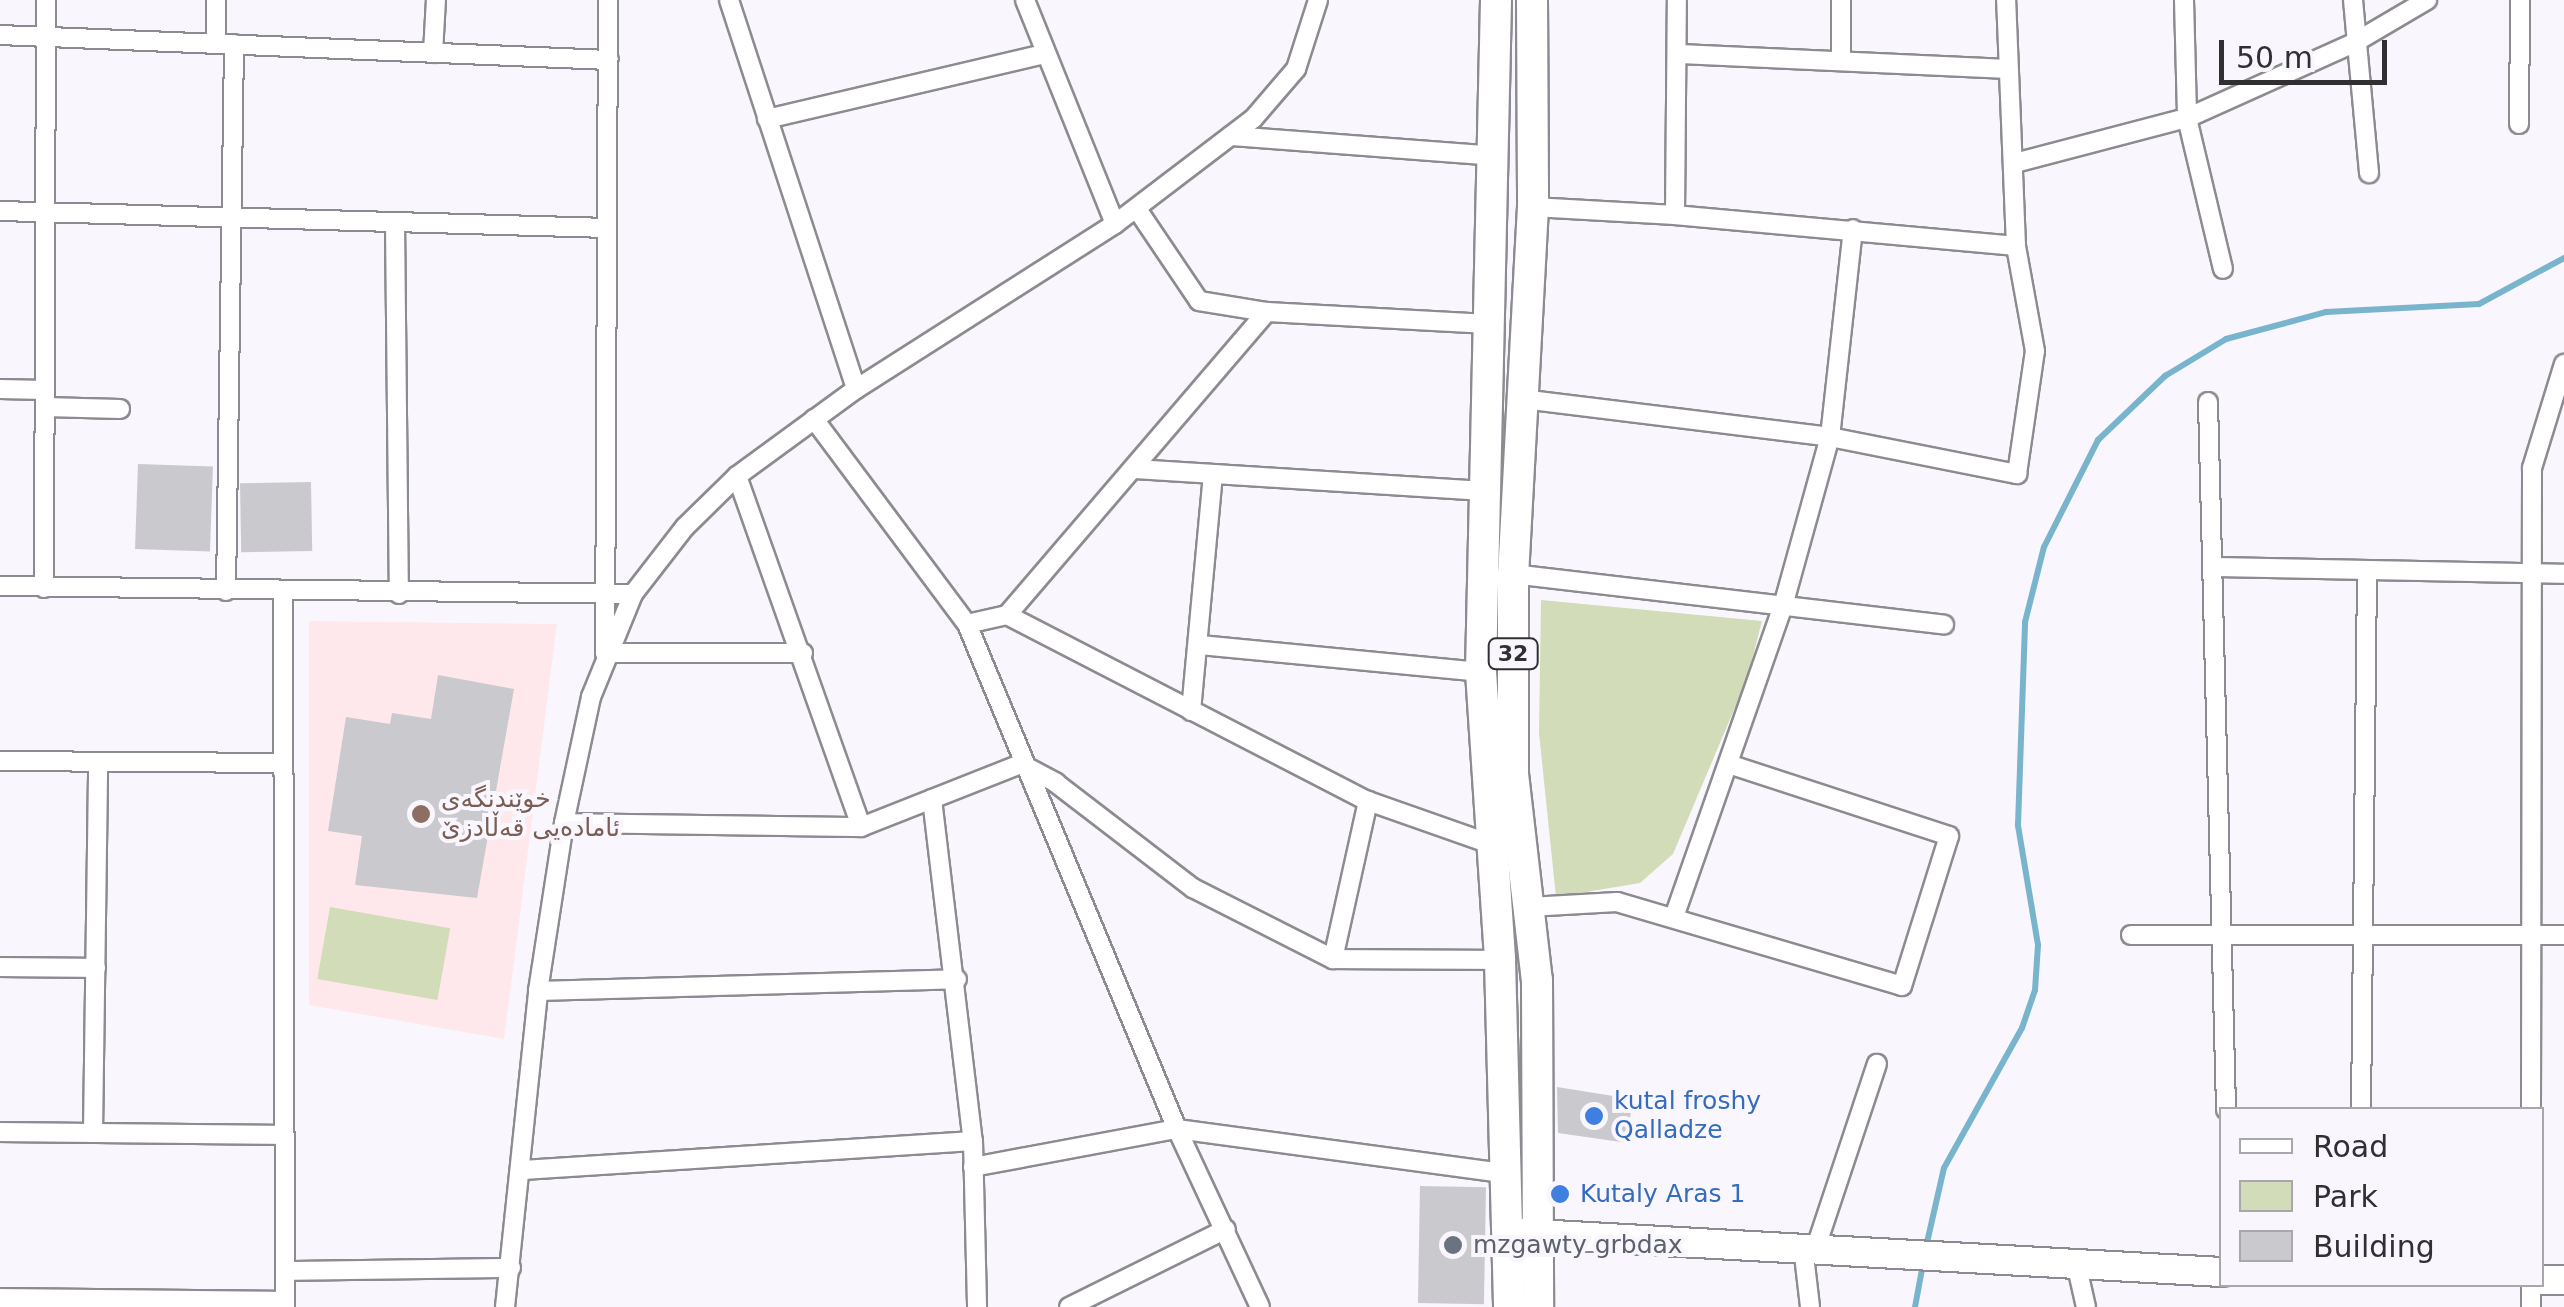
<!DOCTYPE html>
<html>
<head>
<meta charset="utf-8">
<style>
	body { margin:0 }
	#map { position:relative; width:2564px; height:1307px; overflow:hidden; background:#f9f7fd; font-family:"DejaVu Sans",Vazirmatn,sans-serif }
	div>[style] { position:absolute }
	.education>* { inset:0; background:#fee8eb }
	.green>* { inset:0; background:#d2dcb8; transform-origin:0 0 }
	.stream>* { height:6px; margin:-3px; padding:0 3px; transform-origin:3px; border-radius:3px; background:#79b4cd }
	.building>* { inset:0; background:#cac9ce; transform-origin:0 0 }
	.roads { filter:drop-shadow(2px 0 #8d8b91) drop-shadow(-2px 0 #8d8b91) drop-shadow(0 2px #8d8b91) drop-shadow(0 -2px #8d8b91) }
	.street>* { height:18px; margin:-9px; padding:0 9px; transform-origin:9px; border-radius:9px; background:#fff }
	.secondary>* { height:28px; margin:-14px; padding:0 14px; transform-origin:14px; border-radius:14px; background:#fff }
	.primary>* { height:30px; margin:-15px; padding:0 15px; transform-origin:15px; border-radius:15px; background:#fff }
	.dots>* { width:28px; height:28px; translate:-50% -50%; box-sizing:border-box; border:5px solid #f9f7fd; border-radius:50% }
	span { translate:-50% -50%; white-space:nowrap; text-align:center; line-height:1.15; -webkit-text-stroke:8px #f9f7fd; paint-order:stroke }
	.shield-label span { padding:2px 8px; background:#f9f7fd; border:2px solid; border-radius:8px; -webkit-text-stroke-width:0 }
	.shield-label { font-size:22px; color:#302f32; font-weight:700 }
	.education-label { font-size:25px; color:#785e54 }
	.left { translate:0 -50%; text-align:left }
	.shop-label { font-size:25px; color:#366cbe }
	.worship-label { font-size:25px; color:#5b616d }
	.legend { position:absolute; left:2219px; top:1107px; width:325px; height:180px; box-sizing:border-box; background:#f9f7fd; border:2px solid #a9a7ac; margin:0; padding:12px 18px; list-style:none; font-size:30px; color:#302f32 }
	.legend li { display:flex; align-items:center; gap:20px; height:50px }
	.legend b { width:50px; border:2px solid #a9a7ac }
	.scale { position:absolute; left:2219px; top:40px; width:168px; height:45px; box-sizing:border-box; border:5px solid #302f32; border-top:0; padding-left:12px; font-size:30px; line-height:35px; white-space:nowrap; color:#302f32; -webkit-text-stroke:8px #f9f7fd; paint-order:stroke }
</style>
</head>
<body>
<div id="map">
	<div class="education">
		<div style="clip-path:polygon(309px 621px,557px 624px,504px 1039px,309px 1005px)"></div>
	</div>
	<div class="green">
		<div style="clip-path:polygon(1541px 600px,1762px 621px,1747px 679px,1673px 854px,1640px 883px,1556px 897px,1539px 733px)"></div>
		<div style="left:330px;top:907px;width:122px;height:73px;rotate:10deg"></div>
	</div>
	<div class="stream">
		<div style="left:1926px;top:1247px;width:81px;rotate:-77.2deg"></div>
		<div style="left:1944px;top:1168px;width:160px;rotate:-60.9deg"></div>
		<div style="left:2022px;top:1028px;width:40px;rotate:-71.1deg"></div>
		<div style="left:2035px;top:990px;width:45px;rotate:-86.2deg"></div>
		<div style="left:2038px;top:945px;width:122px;rotate:-99.5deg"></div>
		<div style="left:2018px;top:825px;width:203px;rotate:-88deg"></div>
		<div style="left:2025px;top:622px;width:77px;rotate:-75.8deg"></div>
		<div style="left:2044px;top:547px;width:120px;rotate:-63.2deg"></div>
		<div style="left:2098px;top:440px;width:93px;rotate:-43.7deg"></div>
		<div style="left:2165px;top:376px;width:71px;rotate:-31.2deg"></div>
		<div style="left:2226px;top:339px;width:104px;rotate:-15.1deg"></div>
		<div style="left:2326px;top:312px;width:153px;rotate:-3deg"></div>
		<div style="left:2479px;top:304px;width:97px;rotate:-28.4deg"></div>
		<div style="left:1915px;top:1307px;width:44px;rotate:-79.5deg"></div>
	</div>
	<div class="building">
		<div style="left:138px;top:464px;width:75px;height:85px;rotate:2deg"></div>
		<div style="left:311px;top:482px;width:69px;height:71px;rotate:89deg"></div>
		<div style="clip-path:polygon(438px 675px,514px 689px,477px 898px,355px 885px,362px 836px,328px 831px,346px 717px,390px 724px,392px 713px,431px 719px)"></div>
		<div style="clip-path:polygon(1557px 1087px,1632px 1099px,1628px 1143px,1558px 1133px)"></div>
		<div style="left:1420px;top:1186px;width:66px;height:117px;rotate:1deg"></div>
	</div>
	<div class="roads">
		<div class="street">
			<div style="left:608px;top:0;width:653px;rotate:90.26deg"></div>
			<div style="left:605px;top:653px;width:198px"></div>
			<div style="left:729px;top:0;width:409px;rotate:71.9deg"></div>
			<div style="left:1025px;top:0;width:241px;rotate:68.1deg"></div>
			<div style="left:1841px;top:0;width:59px;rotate:90deg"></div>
			<div style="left:2184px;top:0;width:118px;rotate:88.5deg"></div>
			<div style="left:2187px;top:118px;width:155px;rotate:76.6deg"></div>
			<div style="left:2353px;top:0;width:174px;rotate:84.7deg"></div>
			<div style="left:0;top:35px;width:609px;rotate:2.35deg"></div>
			<div style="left:216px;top:43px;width:43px;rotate:-90deg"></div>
			<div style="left:433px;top:53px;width:53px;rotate:-86.8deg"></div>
			<div style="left:1678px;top:54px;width:327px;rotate:2.6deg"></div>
			<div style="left:767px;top:119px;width:285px;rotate:-13.2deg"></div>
			<div style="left:2519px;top:124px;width:124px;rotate:-89.5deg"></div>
			<div style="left:1231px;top:136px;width:267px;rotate:4.3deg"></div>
			<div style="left:2015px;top:163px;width:178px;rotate:-14.7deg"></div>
			<div style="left:2187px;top:118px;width:183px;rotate:-24.2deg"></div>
			<div style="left:2354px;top:43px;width:85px;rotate:-30.5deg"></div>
			<div style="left:1533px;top:207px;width:142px;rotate:3.2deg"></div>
			<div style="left:1675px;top:215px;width:215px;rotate:-89.5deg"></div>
			<div style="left:1137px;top:209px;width:111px;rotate:56deg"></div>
			<div style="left:1199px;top:301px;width:69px;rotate:9.2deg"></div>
			<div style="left:1267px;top:312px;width:222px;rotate:3.1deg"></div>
			<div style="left:0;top:211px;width:607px;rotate:1.6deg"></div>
			<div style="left:1675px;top:215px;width:342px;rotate:5.2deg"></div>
			<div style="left:395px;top:222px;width:372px;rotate:89.4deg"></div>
			<div style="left:0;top:389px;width:45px;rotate:1.3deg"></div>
			<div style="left:1522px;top:399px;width:310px;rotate:7deg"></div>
			<div style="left:1830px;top:437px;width:191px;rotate:11.2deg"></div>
			<div style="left:2017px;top:474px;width:124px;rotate:-81.7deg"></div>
			<div style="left:2035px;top:351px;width:107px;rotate:-100.3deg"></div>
			<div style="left:2016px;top:246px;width:246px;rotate:-92.3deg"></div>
			<div style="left:2208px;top:402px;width:708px;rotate:88.54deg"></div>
			<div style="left:45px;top:407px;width:75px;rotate:1.5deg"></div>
			<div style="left:814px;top:419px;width:256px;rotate:53.3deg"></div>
			<div style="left:967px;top:624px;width:547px;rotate:67.42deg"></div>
			<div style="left:1177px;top:1129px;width:196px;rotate:65deg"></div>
			<div style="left:1136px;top:469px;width:348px;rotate:3.6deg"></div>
			<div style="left:737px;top:476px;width:372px;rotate:70.5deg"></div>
			<div style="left:2213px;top:567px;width:351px;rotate:1.1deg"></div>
			<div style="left:1513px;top:574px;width:434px;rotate:6.7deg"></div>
			<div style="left:0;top:586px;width:633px;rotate:0.72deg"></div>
			<div style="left:44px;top:588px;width:588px;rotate:-89.81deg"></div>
			<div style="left:226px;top:591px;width:547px;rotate:-89.16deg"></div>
			<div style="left:283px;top:592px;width:715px;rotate:89.84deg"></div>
			<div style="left:1007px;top:615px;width:399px;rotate:-49.4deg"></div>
			<div style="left:967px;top:624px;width:41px;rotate:-12.7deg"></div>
			<div style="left:1007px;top:615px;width:406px;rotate:27.3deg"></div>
			<div style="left:1368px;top:801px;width:129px;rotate:19.4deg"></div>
			<div style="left:1200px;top:645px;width:282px;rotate:5.5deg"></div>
			<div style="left:1191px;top:711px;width:238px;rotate:-84.7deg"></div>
			<div style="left:0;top:761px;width:281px;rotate:0.4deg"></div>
			<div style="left:932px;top:799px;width:344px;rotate:83.2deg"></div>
			<div style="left:973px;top:1141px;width:166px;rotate:88.6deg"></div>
			<div style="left:564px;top:823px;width:297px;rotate:0.8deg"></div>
			<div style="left:861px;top:827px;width:172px;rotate:-21.5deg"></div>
			<div style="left:1021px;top:764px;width:40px;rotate:28deg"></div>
			<div style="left:1056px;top:783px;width:173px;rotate:37.5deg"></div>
			<div style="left:1193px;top:888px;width:157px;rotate:26.9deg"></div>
			<div style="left:1333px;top:959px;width:167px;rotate:0.3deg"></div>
			<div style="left:1529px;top:907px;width:88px;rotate:-3.3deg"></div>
			<div style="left:1617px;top:902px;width:297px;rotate:16.4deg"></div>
			<div style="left:1902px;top:986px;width:157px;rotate:-72.6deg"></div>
			<div style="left:1949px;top:836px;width:231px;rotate:-161.9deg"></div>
			<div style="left:1674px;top:917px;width:330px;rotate:-70.7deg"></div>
			<div style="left:1783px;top:606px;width:175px;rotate:-74.5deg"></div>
			<div style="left:1830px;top:437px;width:209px;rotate:-83.7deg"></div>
			<div style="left:2131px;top:935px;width:433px"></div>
			<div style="left:1333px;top:959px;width:162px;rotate:-77.5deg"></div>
			<div style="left:0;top:967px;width:96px;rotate:0.6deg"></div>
			<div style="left:538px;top:991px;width:419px;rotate:-1.6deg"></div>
			<div style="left:2361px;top:1110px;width:539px;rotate:-89.36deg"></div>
			<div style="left:2531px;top:1110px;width:642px;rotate:-89.91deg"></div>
			<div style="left:2532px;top:468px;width:109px;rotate:-72.9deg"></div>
			<div style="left:0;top:1132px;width:281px;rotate:0.6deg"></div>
			<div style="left:93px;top:1133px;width:371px;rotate:-89.2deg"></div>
			<div style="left:973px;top:1167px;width:208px;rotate:-10.6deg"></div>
			<div style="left:1177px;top:1129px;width:334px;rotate:7.7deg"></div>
			<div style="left:523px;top:1170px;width:451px;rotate:-3.7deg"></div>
			<div style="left:1803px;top:1247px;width:60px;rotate:83.3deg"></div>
			<div style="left:1816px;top:1247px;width:193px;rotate:-71.6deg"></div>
			<div style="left:2076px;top:1263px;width:45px;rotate:77.2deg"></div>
			<div style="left:285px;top:1271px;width:226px;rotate:-0.8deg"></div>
			<div style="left:0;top:1298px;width:285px;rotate:0.6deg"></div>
			<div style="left:505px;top:1307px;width:318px;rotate:-84deg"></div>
			<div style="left:538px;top:991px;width:170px;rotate:-81.2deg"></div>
			<div style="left:564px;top:823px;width:129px;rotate:-77.9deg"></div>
			<div style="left:591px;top:697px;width:111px;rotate:-67.8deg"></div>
			<div style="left:633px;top:594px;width:85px;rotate:-52.2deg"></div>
			<div style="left:685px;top:527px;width:73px;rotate:-44.4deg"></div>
			<div style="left:737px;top:476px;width:147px;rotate:-36.2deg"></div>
			<div style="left:856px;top:389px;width:307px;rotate:-32.5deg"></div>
			<div style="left:1115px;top:224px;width:173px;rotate:-37.3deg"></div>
			<div style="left:1253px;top:119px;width:66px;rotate:-49.3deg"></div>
			<div style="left:1296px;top:69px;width:72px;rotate:-72.3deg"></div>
			<div style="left:1069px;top:1307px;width:175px;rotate:-26.4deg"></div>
			<div style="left:2531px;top:1307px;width:23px;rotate:-90deg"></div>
		</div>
		<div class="secondary">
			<div style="left:1517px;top:1233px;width:706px;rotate:3.17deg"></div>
			<div style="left:2542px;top:1280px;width:22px"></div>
		</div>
		<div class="primary">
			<div style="left:1496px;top:0;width:672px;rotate:91.28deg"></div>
			<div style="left:1481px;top:672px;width:289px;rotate:86.2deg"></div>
			<div style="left:1500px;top:960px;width:347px;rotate:88.5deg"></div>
			<div style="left:1532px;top:0;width:207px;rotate:89.7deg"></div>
			<div style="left:1533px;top:207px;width:368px;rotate:93.1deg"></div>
			<div style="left:1513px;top:574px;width:200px;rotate:90deg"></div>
			<div style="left:1513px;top:774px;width:207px;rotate:83.4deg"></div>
			<div style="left:1537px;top:980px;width:327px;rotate:89.8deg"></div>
		</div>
	</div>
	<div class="dots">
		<div style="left:421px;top:814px;background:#8d6e63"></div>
		<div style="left:1594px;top:1116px;background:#3f7fe0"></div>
		<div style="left:1560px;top:1194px;background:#3f7fe0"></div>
		<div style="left:1453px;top:1245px;background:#6b7280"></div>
	</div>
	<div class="shield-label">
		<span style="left:1513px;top:654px">32</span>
	</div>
	<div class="education-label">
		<span class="left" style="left:441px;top:814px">خوێندنگەی<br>ئامادەیی قەڵادزێ</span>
	</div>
	<div class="shop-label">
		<span class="left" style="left:1614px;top:1116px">kutal froshy<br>Qalladze</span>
		<span class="left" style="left:1580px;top:1194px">Kutaly Aras 1</span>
	</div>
	<div class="worship-label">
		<span class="left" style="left:1473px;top:1245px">mzgawty grbdax</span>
	</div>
	<ul class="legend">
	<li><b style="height:12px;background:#fff"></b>Road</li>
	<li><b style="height:28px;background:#d2dcb8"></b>Park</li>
	<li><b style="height:28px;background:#cac9ce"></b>Building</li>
	</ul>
	<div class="scale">50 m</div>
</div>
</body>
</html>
